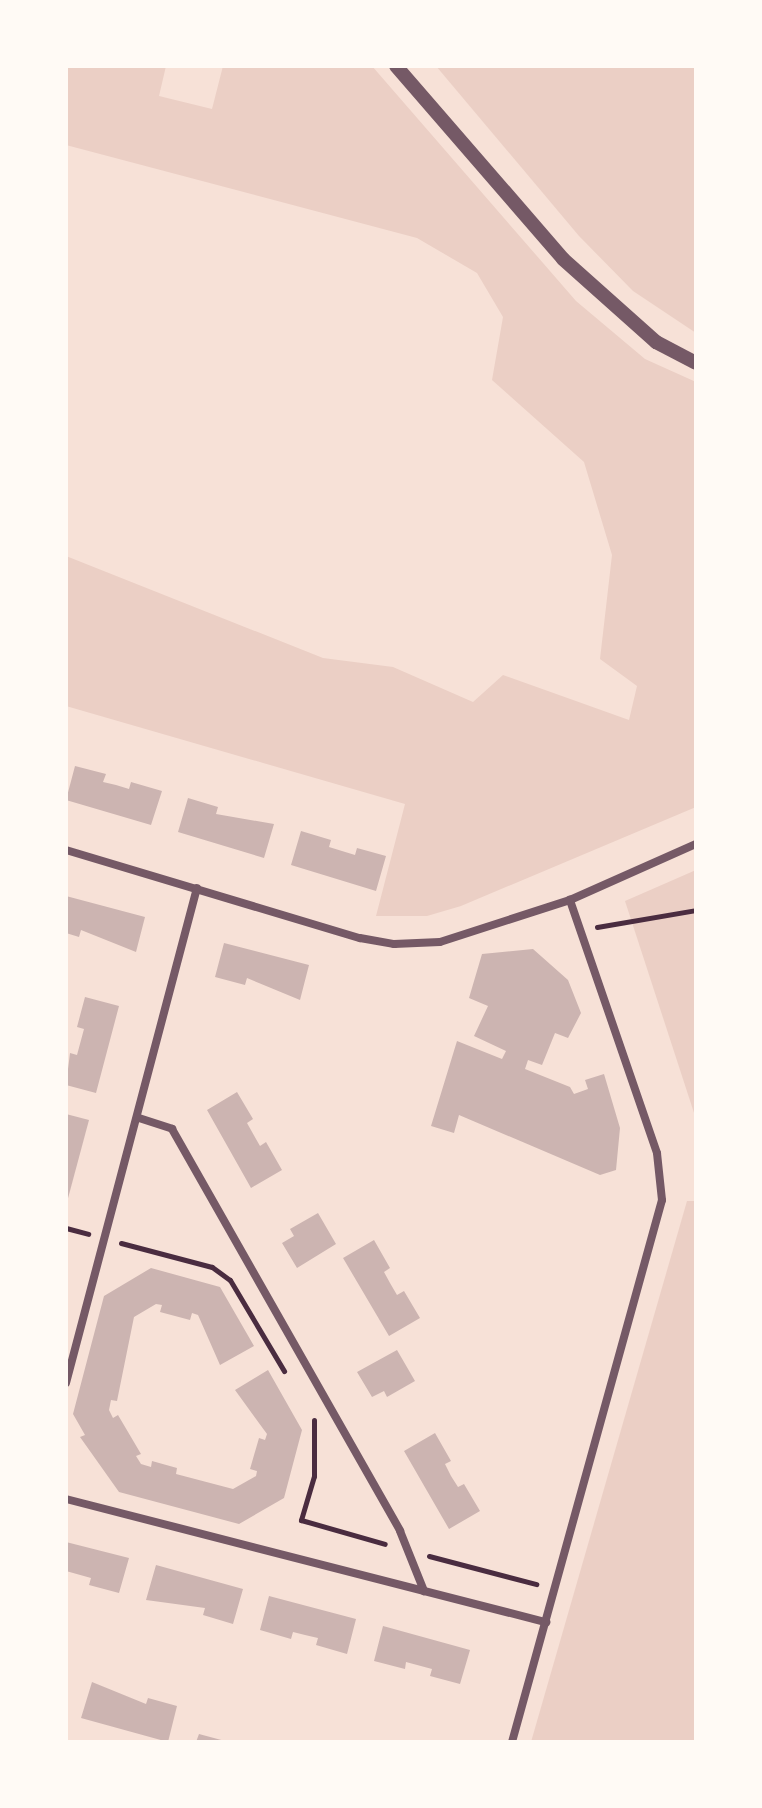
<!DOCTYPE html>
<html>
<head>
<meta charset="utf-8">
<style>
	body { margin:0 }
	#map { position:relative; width:762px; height:1808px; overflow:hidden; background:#f7e1d7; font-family:"Exo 2",sans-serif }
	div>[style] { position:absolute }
	.green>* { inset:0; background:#ebcfc5 }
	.building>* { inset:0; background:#ccb4b1 }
	.path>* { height:5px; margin:-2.5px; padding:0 2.5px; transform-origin:2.5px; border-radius:2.5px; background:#4a2c40 }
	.minor>* { height:8px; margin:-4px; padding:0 4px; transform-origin:4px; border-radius:4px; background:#755966 }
	.tertiary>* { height:14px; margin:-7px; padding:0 7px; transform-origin:7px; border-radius:7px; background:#755966 }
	span { translate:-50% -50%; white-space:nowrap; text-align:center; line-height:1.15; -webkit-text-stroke:8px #fffaf5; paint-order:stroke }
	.frame { position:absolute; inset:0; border:68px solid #fffaf5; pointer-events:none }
</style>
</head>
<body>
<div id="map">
	<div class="green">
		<div style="clip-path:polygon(66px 66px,166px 66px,159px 96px,212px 109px,223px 66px,372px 66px,576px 301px,645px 359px,696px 382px,696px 807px,461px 906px,427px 916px,376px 916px,405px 804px,66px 706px,66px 556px,323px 658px,393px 667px,473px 702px,503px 675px,629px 720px,637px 686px,600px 659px,612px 555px,584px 462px,492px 380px,503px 317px,477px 273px,417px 238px,66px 145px)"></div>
		<div style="clip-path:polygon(436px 66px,696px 66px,696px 333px,633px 291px,579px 236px)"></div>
		<div style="clip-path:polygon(696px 870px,696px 1119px,625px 901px)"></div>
		<div style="clip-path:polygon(687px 1201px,696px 1201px,696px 1742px,531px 1742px)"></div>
	</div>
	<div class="building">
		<div style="clip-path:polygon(75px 766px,106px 774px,103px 782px,116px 785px,129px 789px,131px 782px,162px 791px,151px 825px,66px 800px)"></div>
		<div style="clip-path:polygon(188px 798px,218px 807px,216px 814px,274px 824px,264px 858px,178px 832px)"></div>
		<div style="clip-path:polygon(301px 831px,331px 840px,329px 847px,355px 855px,357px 848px,386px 856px,376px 891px,291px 865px)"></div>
		<div style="clip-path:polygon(66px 896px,145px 917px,136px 952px,81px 930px,79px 937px,66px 933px)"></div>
		<div style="clip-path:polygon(224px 943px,309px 965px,300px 1000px,247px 978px,245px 985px,215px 977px)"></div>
		<div style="clip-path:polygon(533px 949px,568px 980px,581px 1013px,568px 1038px,555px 1033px,542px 1065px,528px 1060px,525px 1069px,570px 1087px,574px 1094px,588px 1089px,585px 1080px,604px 1074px,620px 1128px,616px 1170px,600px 1175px,459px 1115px,454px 1133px,431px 1126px,457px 1041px,502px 1059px,506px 1051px,474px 1036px,488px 1006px,469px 998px,482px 954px)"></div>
		<div style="clip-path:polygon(85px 997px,119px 1006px,96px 1093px,66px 1085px,70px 1053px,77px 1055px,84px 1029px,77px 1027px)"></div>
		<div style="clip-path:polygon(237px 1092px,253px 1119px,247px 1123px,260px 1146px,266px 1142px,282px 1170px,251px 1188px,207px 1110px)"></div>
		<div style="clip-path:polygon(66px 1114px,89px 1120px,67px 1202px,66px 1202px)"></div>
		<div style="clip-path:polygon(318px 1213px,336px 1244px,297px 1268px,282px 1243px,294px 1236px,290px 1229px)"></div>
		<div style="clip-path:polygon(374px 1240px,390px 1268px,384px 1272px,390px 1283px,397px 1295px,404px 1291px,420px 1318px,389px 1336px,343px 1258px)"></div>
		<div style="clip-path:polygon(151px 1268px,220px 1287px,254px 1346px,220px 1365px,198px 1315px,192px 1313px,190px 1320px,160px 1312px,162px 1305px,156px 1304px,134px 1317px,117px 1401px,111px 1400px,109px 1410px,113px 1418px,118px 1415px,141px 1454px,136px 1456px,141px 1464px,151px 1467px,152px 1461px,177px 1468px,176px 1474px,233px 1489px,256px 1476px,257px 1471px,250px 1469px,259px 1438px,265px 1440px,267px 1434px,235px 1390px,268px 1370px,302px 1430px,284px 1498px,239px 1524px,119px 1492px,80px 1437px,85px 1435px,73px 1414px,104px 1296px)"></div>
		<div style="clip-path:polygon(397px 1350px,415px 1381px,387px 1397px,384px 1391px,372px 1397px,357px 1372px)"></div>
		<div style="clip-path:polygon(435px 1433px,451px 1461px,445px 1464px,451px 1476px,458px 1487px,464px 1484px,480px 1511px,449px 1529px,404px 1451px)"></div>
		<div style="clip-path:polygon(66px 1542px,129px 1558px,119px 1593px,89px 1585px,91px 1578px,66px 1571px)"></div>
		<div style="clip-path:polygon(156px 1565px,243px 1589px,233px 1624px,203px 1615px,205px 1608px,146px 1600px)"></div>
		<div style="clip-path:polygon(269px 1596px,356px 1619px,347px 1654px,316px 1645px,318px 1638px,305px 1635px,293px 1632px,291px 1639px,260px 1630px)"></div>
		<div style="clip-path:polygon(383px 1626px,470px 1650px,460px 1684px,430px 1676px,432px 1669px,406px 1662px,405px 1669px,374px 1661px)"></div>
		<div style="clip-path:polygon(92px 1682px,146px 1704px,148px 1698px,177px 1706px,168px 1742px,81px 1718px)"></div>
		<div style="clip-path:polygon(199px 1734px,225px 1741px,225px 1742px,196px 1742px)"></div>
	</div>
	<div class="path">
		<div style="left:597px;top:927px;width:100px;rotate:-9.7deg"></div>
		<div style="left:66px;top:1228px;width:23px;rotate:15deg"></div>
		<div style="left:121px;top:1243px;width:94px;rotate:14.8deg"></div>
		<div style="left:212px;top:1267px;width:22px;rotate:36deg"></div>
		<div style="left:230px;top:1280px;width:106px;rotate:59.3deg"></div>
		<div style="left:314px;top:1420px;width:56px;rotate:90deg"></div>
		<div style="left:314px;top:1476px;width:46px;rotate:106.5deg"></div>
		<div style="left:301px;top:1520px;width:87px;rotate:15.9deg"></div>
		<div style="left:429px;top:1556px;width:111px;rotate:14.7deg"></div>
	</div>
	<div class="minor">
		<div style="left:66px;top:850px;width:307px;rotate:16.7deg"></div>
		<div style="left:360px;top:938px;width:35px;rotate:10deg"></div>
		<div style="left:394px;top:944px;width:46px;rotate:-2.5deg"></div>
		<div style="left:440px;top:942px;width:137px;rotate:-17.9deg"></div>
		<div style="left:570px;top:900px;width:138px;rotate:-24deg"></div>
		<div style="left:139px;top:1118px;width:35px;rotate:18deg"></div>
		<div style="left:172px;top:1129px;width:462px;rotate:60.4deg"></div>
		<div style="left:400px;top:1531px;width:65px;rotate:68.2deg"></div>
		<div style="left:66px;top:1383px;width:512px;rotate:-75.18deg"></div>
		<div style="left:66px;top:1499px;width:496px;rotate:14.4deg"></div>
		<div style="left:512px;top:1742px;width:562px;rotate:-74.53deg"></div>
		<div style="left:662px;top:1200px;width:47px;rotate:-96.1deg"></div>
		<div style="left:657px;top:1153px;width:268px;rotate:-109deg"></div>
	</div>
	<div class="tertiary">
		<div style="left:396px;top:66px;width:255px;rotate:49.1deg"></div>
		<div style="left:563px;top:259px;width:125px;rotate:41.7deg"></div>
		<div style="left:656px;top:342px;width:45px;rotate:27.7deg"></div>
	</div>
	<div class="frame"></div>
</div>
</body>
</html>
